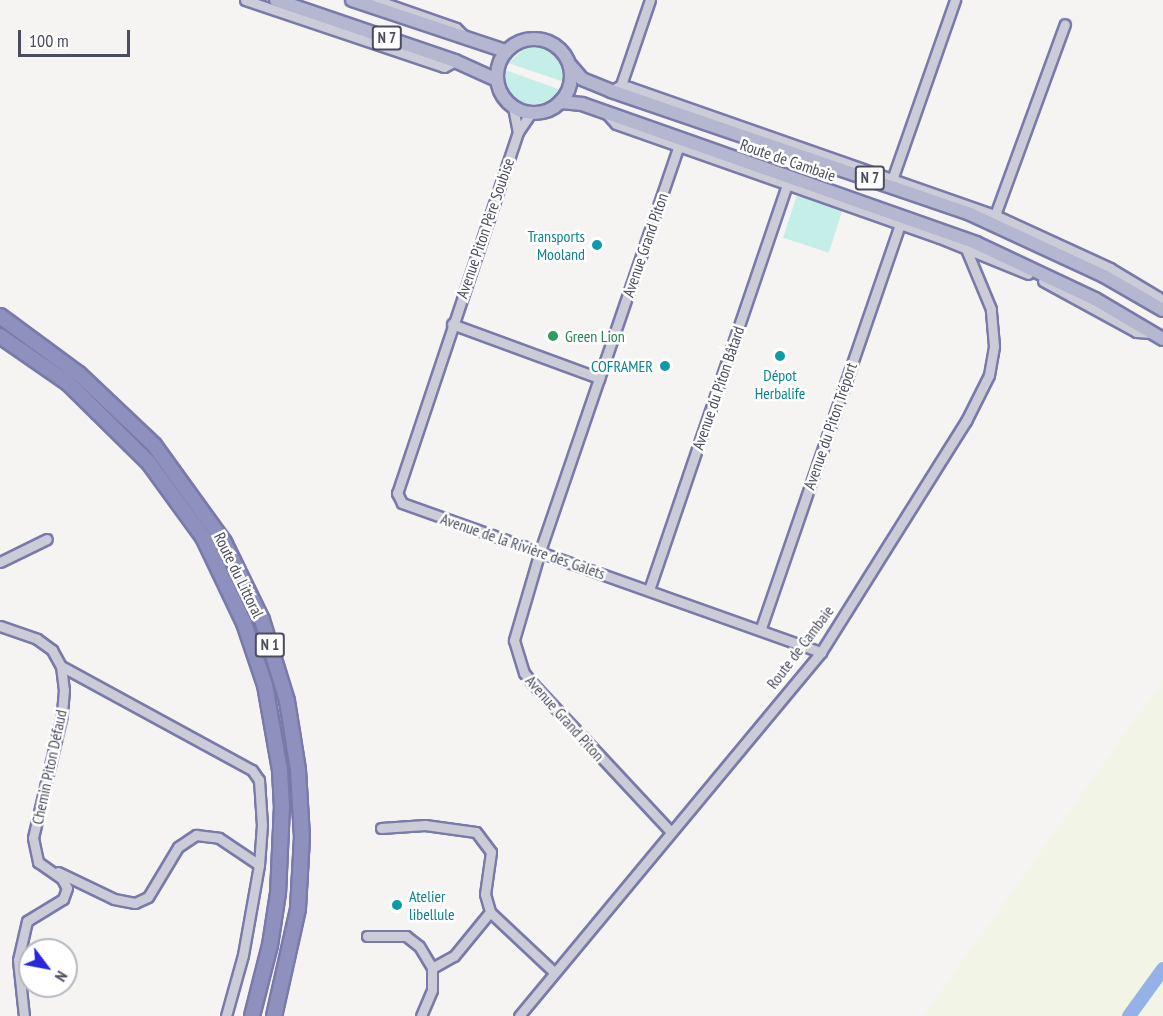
<!DOCTYPE html>
<html>
<head>
<meta charset="utf-8">
<style>
	body { margin:0 }
	#map { position:relative; width:1163px; height:1016px; overflow:hidden; background:#f5f4f3; font-family:"PT Sans Narrow",sans-serif }
	div>[style] { position:absolute }
	.green>* { inset:0; background:#c5eee8; transform-origin:0 0 }
	.sand>* { inset:0; background:#f2f4e6 }
	.river>* { height:14px; margin:-7px; padding:0 7px; transform-origin:7px; border-radius:7px; background:#95b2e8 }
	.roads { filter:drop-shadow(2px 0 #797aaa) drop-shadow(-2px 0 #797aaa) drop-shadow(0 2px #797aaa) drop-shadow(0 -2px #797aaa) }
	.minor>* { height:9px; margin:-4.5px; padding:0 4.5px; transform-origin:4.5px; border-radius:4.5px; background:#cbccd8 }
	.major>* { height:12px; margin:-6px; padding:0 6px; transform-origin:6px; border-radius:6px; background:#b5b6cf }
	.major>.ring { margin:-6px; padding:0; box-sizing:content-box; background:none; border:12px solid #b5b6cf; border-radius:50% }
	.highway>* { height:14px; margin:-7px; padding:0 7px; transform-origin:7px; border-radius:7px; background:#8e90be }
	.dots>* { width:16px; height:16px; translate:-50% -50%; box-sizing:border-box; border:3px solid #fff; border-radius:50% }
	span { translate:-50% -50%; white-space:nowrap; text-align:center; line-height:1.15; -webkit-text-stroke:5px #fff; paint-order:stroke }
	.shield-label span { padding:2px 4px; background:#fff; border:2px solid; border-radius:4px; -webkit-text-stroke-width:0 }
	.shield-label { font-size:15px; color:#4b4d5f; font-weight:700 }
	.street-label { font-size:16px; color:#4b4d5f }
	.culture-label { font-size:16px; color:#0d838f }
	.right { translate:-100% -50%; text-align:right }
	.left { translate:0 -50%; text-align:left }
	.leisure-label { font-size:16px; color:#27864d }
	.north { position:absolute; left:18px; top:938px; width:60px; height:60px; box-sizing:border-box; background:#fff; border:2px solid #b7b8bf; border-radius:50%; rotate:122deg; font-size:16px; font-weight:700; line-height:24px; text-align:center; color:#4b4d5f }
	.north::after { content:''; display:block; margin:auto; width:21px; height:27px; background:#2926dc; clip-path:polygon(50% 0,100% 100%,50% 72%,0 100%) }
	.scale { position:absolute; left:18px; top:30px; width:112px; height:27px; box-sizing:border-box; border:3px solid #4b4d5f; border-top:0; padding-left:8px; font-size:18px; line-height:21px; white-space:nowrap; color:#4b4d5f; -webkit-text-stroke:4px #fff; paint-order:stroke }
</style>
</head>
<body>
<div id="map">
	<div class="green">
		<div style="clip-path:polygon(542px 47px,560px 61px,564px 82px,508px 63px,525px 48px)"></div>
		<div style="clip-path:polygon(505px 70px,561px 90px,545px 104px,522px 104px,506px 87px)"></div>
		<div style="left:797px;top:195px;width:48px;height:45px;rotate:18deg"></div>
	</div>
	<div class="sand">
		<div style="clip-path:polygon(1163px 680px,1163px 1016px,923px 1016px,1011px 893px)"></div>
	</div>
	<div class="river">
		<div style="left:1129px;top:1016px;width:58px;rotate:-54.1deg"></div>
	</div>
	<div class="roads">
		<div class="minor">
			<div style="left:245px;top:0;width:210px;rotate:18.6deg"></div>
			<div style="left:444px;top:67px;width:13px;rotate:-29deg"></div>
			<div style="left:376px;top:0;width:85px;rotate:19.3deg"></div>
			<div style="left:456px;top:28px;width:13px;rotate:45deg"></div>
			<div style="left:621px;top:85px;width:90px;rotate:-71.2deg"></div>
			<div style="left:611px;top:91px;width:12px;rotate:-31deg"></div>
			<div style="left:621px;top:85px;width:8px;rotate:14deg"></div>
			<div style="left:629px;top:87px;width:388px;rotate:19.3deg"></div>
			<div style="left:995px;top:215px;width:127px;rotate:24.7deg"></div>
			<div style="left:1110px;top:268px;width:56px;rotate:31.1deg"></div>
			<div style="left:1158px;top:297px;width:9px;rotate:58deg"></div>
			<div style="left:513px;top:107px;width:25px;rotate:79deg"></div>
			<div style="left:518px;top:132px;width:381px;rotate:108.5deg"></div>
			<div style="left:397px;top:493px;width:11px;rotate:63deg"></div>
			<div style="left:402px;top:503px;width:445px;rotate:19.6deg"></div>
			<div style="left:607px;top:114px;width:13px;rotate:48deg"></div>
			<div style="left:616px;top:124px;width:343px;rotate:19.4deg"></div>
			<div style="left:940px;top:238px;width:95px;rotate:22.2deg"></div>
			<div style="left:518px;top:132px;width:23px;rotate:-56deg"></div>
			<div style="left:893px;top:177px;width:188px;rotate:-70.7deg"></div>
			<div style="left:995px;top:215px;width:203px;rotate:-69.9deg"></div>
			<div style="left:1043px;top:281px;width:106px;rotate:28.7deg"></div>
			<div style="left:1136px;top:332px;width:15px;rotate:4deg"></div>
			<div style="left:452px;top:324px;width:157px;rotate:20.2deg"></div>
			<div style="left:0;top:562px;width:52px;rotate:-26.1deg"></div>
			<div style="left:649px;top:590px;width:428px;rotate:-71.2deg"></div>
			<div style="left:0;top:626px;width:39px;rotate:19deg"></div>
			<div style="left:37px;top:639px;width:19px;rotate:36deg"></div>
			<div style="left:52px;top:650px;width:18px;rotate:61deg"></div>
			<div style="left:61px;top:666px;width:24px;rotate:83deg"></div>
			<div style="left:64px;top:690px;width:25px;rotate:95deg"></div>
			<div style="left:62px;top:715px;width:126px;rotate:103.3deg"></div>
			<div style="left:33px;top:838px;width:25px;rotate:78deg"></div>
			<div style="left:38px;top:862px;width:29px;rotate:35deg"></div>
			<div style="left:62px;top:879px;width:10px;rotate:61deg"></div>
			<div style="left:67px;top:888px;width:12px;rotate:110deg"></div>
			<div style="left:63px;top:899px;width:42px;rotate:148.6deg"></div>
			<div style="left:27px;top:921px;width:40px;rotate:103deg"></div>
			<div style="left:18px;top:960px;width:56px;rotate:83.9deg"></div>
			<div style="left:761px;top:628px;width:427px;rotate:-71deg"></div>
			<div style="left:61px;top:666px;width:217px;rotate:28.6deg"></div>
			<div style="left:252px;top:770px;width:12px;rotate:55deg"></div>
			<div style="left:259px;top:780px;width:45px;rotate:86.2deg"></div>
			<div style="left:262px;top:825px;width:40px;rotate:94.3deg"></div>
			<div style="left:259px;top:865px;width:91px;rotate:100.1deg"></div>
			<div style="left:243px;top:955px;width:63px;rotate:105.6deg"></div>
			<div style="left:381px;top:828px;width:44px;rotate:-3.9deg"></div>
			<div style="left:425px;top:825px;width:51px;rotate:7.8deg"></div>
			<div style="left:476px;top:832px;width:25px;rotate:53deg"></div>
			<div style="left:491px;top:852px;width:42px;rotate:98.1deg"></div>
			<div style="left:485px;top:894px;width:19px;rotate:74deg"></div>
			<div style="left:490px;top:912px;width:88px;rotate:43.2deg"></div>
			<div style="left:671px;top:832px;width:202px;rotate:-133deg"></div>
			<div style="left:533px;top:684px;width:14px;rotate:-129deg"></div>
			<div style="left:524px;top:673px;width:34px;rotate:-107deg"></div>
			<div style="left:514px;top:640px;width:93px;rotate:-73.7deg"></div>
			<div style="left:540px;top:551px;width:428px;rotate:-71.1deg"></div>
			<div style="left:58px;top:872px;width:62px;rotate:25.7deg"></div>
			<div style="left:114px;top:899px;width:21px;rotate:11deg"></div>
			<div style="left:135px;top:903px;width:14px;rotate:-25deg"></div>
			<div style="left:148px;top:897px;width:58px;rotate:-59deg"></div>
			<div style="left:178px;top:847px;width:22px;rotate:-34deg"></div>
			<div style="left:196px;top:835px;width:23px;rotate:7deg"></div>
			<div style="left:219px;top:838px;width:48px;rotate:34deg"></div>
			<div style="left:367px;top:936px;width:39px"></div>
			<div style="left:406px;top:936px;width:16px;rotate:38deg"></div>
			<div style="left:419px;top:946px;width:26px;rotate:59deg"></div>
			<div style="left:421px;top:1016px;width:28px;rotate:-67deg"></div>
			<div style="left:432px;top:990px;width:22px;rotate:-90deg"></div>
			<div style="left:432px;top:968px;width:25px;rotate:-29deg"></div>
			<div style="left:454px;top:956px;width:57px;rotate:-50.7deg"></div>
			<div style="left:519px;top:1016px;width:473px;rotate:-50.3deg"></div>
			<div style="left:821px;top:652px;width:273px;rotate:-57.9deg"></div>
			<div style="left:966px;top:421px;width:51px;rotate:-63.4deg"></div>
			<div style="left:989px;top:375px;width:29px;rotate:-80deg"></div>
			<div style="left:994px;top:346px;width:37px;rotate:-95deg"></div>
			<div style="left:991px;top:309px;width:65px;rotate:-112.6deg"></div>
		</div>
		<div class="major">
			<div style="left:276px;top:0;width:189px;rotate:18.8deg"></div>
			<div style="left:455px;top:61px;width:46px;rotate:24.3deg"></div>
			<div style="left:352px;top:0;width:161px;rotate:18.4deg"></div>
			<div class="ring" style="left:497px;top:39px;width:62px;height:62px"></div>
			<div style="left:570px;top:65px;width:18px;rotate:49deg"></div>
			<div style="left:582px;top:79px;width:31px;rotate:22deg"></div>
			<div style="left:611px;top:91px;width:377px;rotate:18.9deg"></div>
			<div style="left:968px;top:213px;width:150px;rotate:24.9deg"></div>
			<div style="left:1104px;top:276px;width:68px;rotate:30deg"></div>
			<div style="left:560px;top:102px;width:22px;rotate:5deg"></div>
			<div style="left:582px;top:104px;width:418px;rotate:19.4deg"></div>
			<div style="left:976px;top:243px;width:132px;rotate:25.2deg"></div>
			<div style="left:1095px;top:299px;width:79px;rotate:30.5deg"></div>
		</div>
		<div class="highway">
			<div style="left:0;top:316px;width:98px;rotate:36.3deg"></div>
			<div style="left:79px;top:374px;width:103px;rotate:43.4deg"></div>
			<div style="left:154px;top:445px;width:120px;rotate:54.2deg"></div>
			<div style="left:224px;top:542px;width:87px;rotate:64deg"></div>
			<div style="left:262px;top:620px;width:85px;rotate:72.8deg"></div>
			<div style="left:287px;top:701px;width:70px;rotate:80.9deg"></div>
			<div style="left:298px;top:770px;width:67px;rotate:86.6deg"></div>
			<div style="left:302px;top:837px;width:72px;rotate:93.2deg"></div>
			<div style="left:298px;top:909px;width:110px;rotate:102.6deg"></div>
			<div style="left:0;top:336px;width:83px;rotate:34.7deg"></div>
			<div style="left:68px;top:383px;width:114px;rotate:44.6deg"></div>
			<div style="left:149px;top:463px;width:92px;rotate:53.9deg"></div>
			<div style="left:203px;top:537px;width:95px;rotate:64.5deg"></div>
			<div style="left:244px;top:623px;width:65px;rotate:71.3deg"></div>
			<div style="left:265px;top:685px;width:86px;rotate:80deg"></div>
			<div style="left:280px;top:770px;width:36px;rotate:87deg"></div>
			<div style="left:282px;top:806px;width:87px;rotate:92.6deg"></div>
			<div style="left:278px;top:893px;width:53px;rotate:98.7deg"></div>
			<div style="left:270px;top:945px;width:73px;rotate:104.2deg"></div>
		</div>
	</div>
	<div class="dots">
		<div style="left:597px;top:245px;background:#0f9aa8"></div>
		<div style="left:553px;top:336px;background:#2e9e5b"></div>
		<div style="left:780px;top:356px;background:#0f9aa8"></div>
		<div style="left:665px;top:366px;background:#0f9aa8"></div>
		<div style="left:397px;top:905px;background:#0f9aa8"></div>
	</div>
	<div class="shield-label">
		<span style="left:387px;top:38px">N 7</span>
		<span style="left:870px;top:178px">N 7</span>
		<span style="left:270px;top:645px">N 1</span>
	</div>
	<div class="street-label">
		<span style="left:788px;top:160px;rotate:19deg">Route de Cambaie</span>
		<span style="left:485px;top:228px;rotate:-71deg">Avenue Piton Père Soubise</span>
		<span style="left:645px;top:245px;rotate:-71deg">Avenue Grand Piton</span>
		<span style="left:718px;top:388px;rotate:-71deg">Avenue du Piton Bâtard</span>
		<span style="left:830px;top:426px;rotate:-71deg">Avenue du Piton Tréport</span>
		<span style="left:523px;top:546px;rotate:19deg">Avenue de la Rivière des Galets</span>
		<span style="left:239px;top:575px;rotate:64deg">Route du Littoral</span>
		<span style="left:800px;top:647px;rotate:-53deg">Route de Cambaie</span>
		<span style="left:565px;top:718px;rotate:48deg">Avenue Grand Piton</span>
		<span style="left:49px;top:767px;rotate:-78deg">Chemin Piton Défaud</span>
	</div>
	<div class="culture-label">
		<span class="right" style="left:585px;top:245px">Transports<br>Mooland</span>
		<span class="right" style="left:653px;top:366px">COFRAMER</span>
		<span style="left:780px;top:384px">Dépot<br>Herbalife</span>
		<span class="left" style="left:409px;top:905px">Atelier<br>libellule</span>
	</div>
	<div class="leisure-label">
		<span class="left" style="left:565px;top:336px">Green Lion</span>
	</div>
	<div class="north">N</div>
	<div class="scale">100 m</div>
</div>
</body>
</html>
